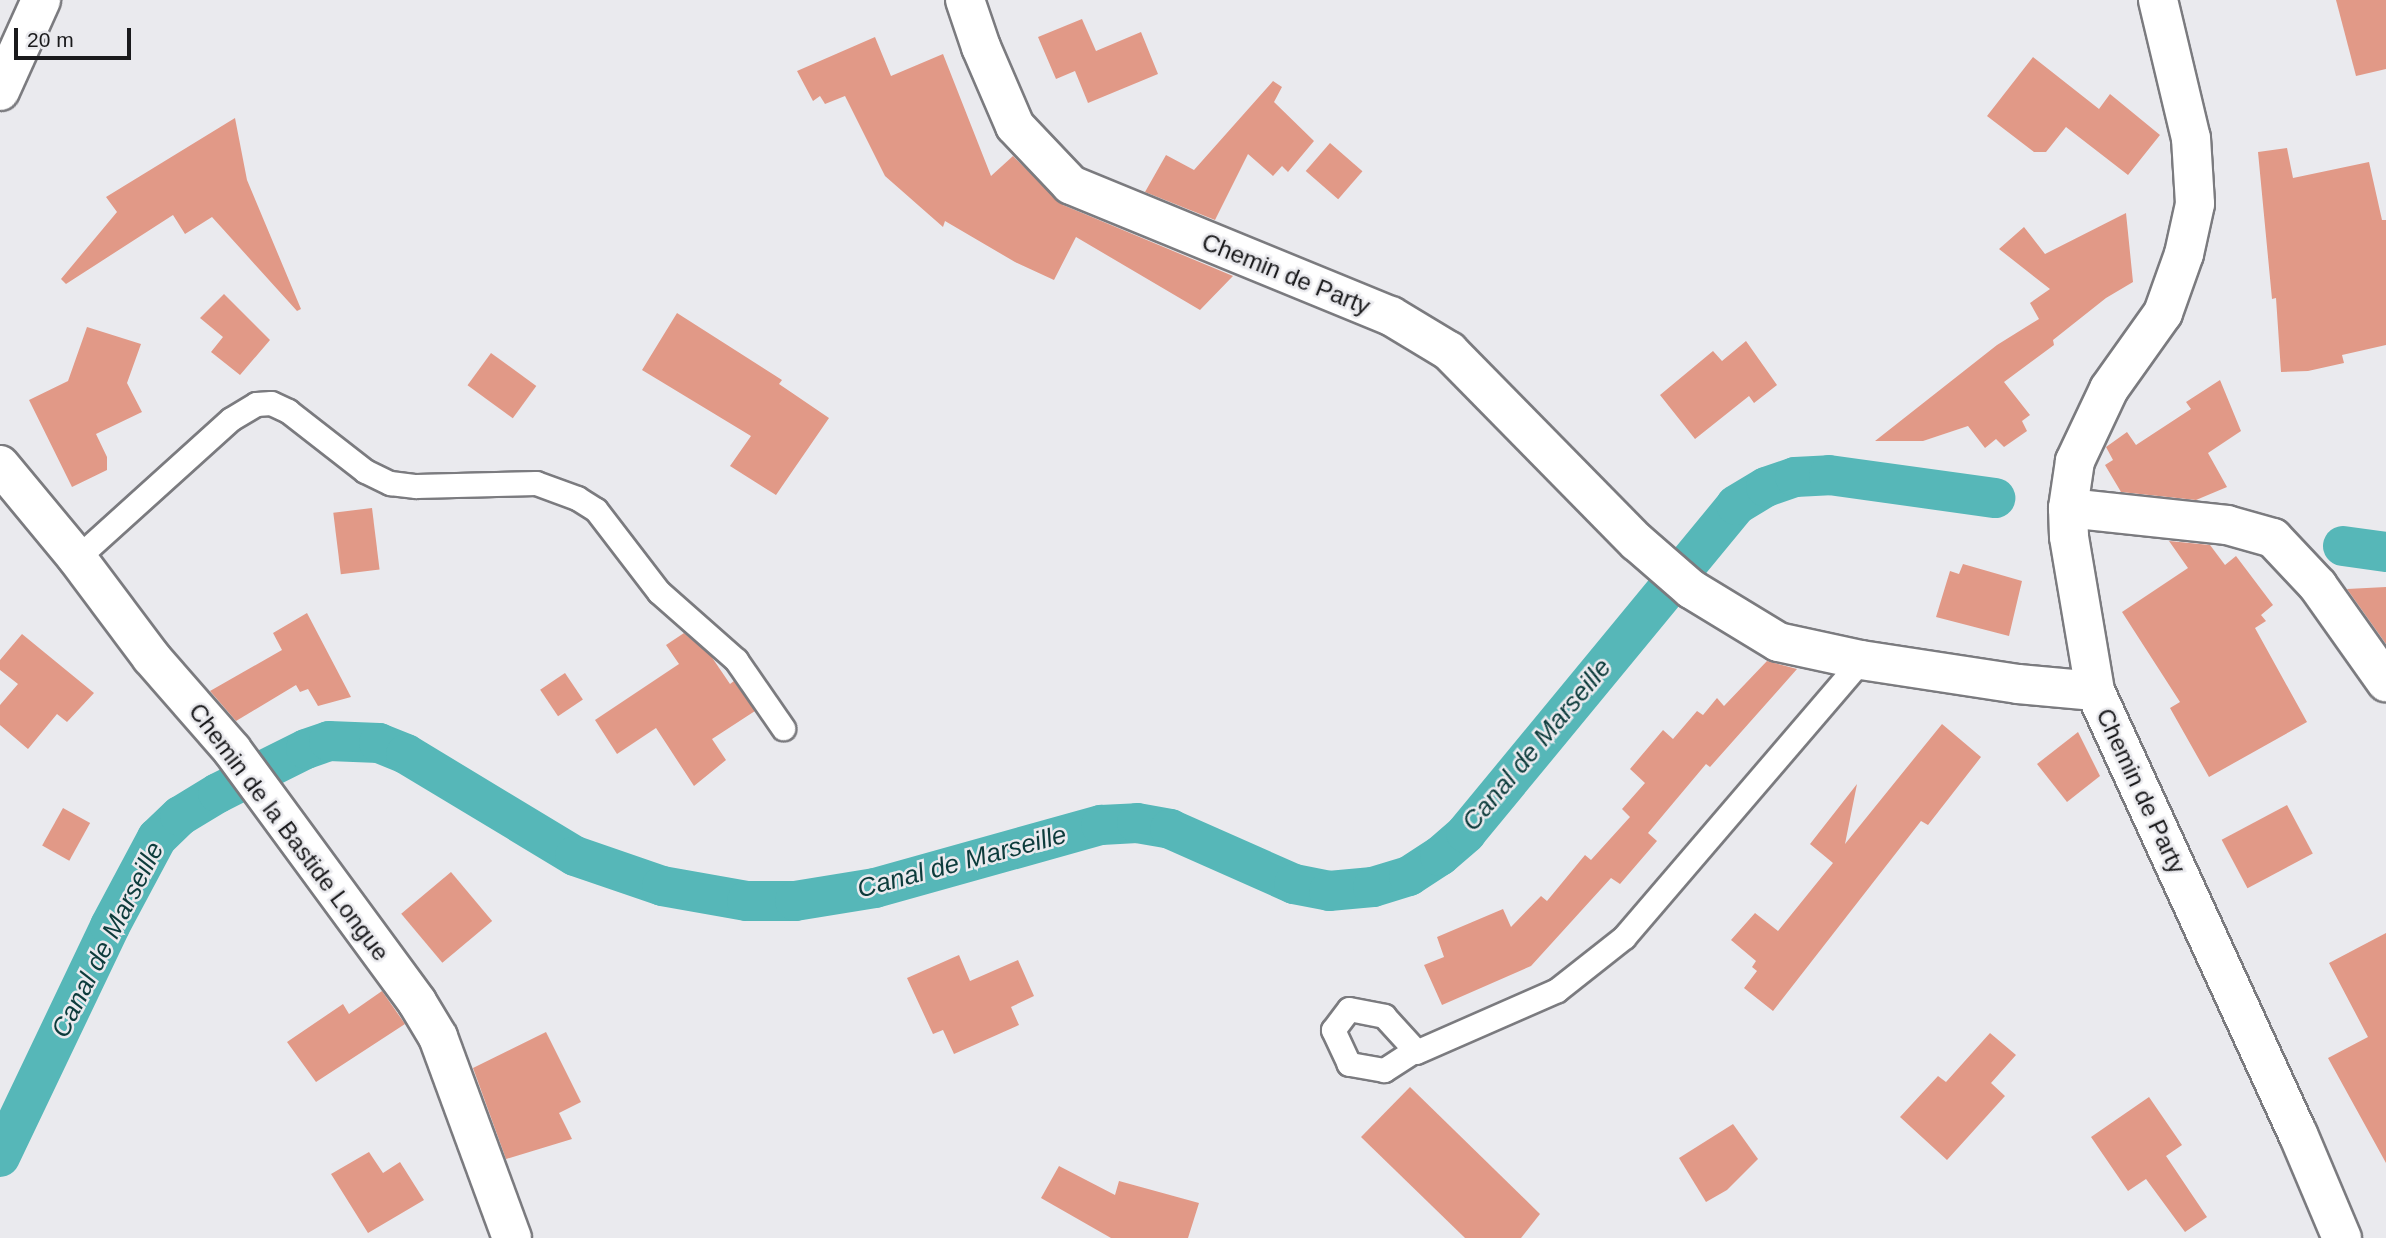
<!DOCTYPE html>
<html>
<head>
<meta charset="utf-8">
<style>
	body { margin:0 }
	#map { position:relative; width:2386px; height:1238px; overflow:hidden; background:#eaeaee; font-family:Helvetica,sans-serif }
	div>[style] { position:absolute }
	.canal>* { height:40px; margin:-20px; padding:0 20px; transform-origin:20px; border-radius:20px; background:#56b7b8 }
	.building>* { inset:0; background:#e19987; transform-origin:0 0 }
	.roads { filter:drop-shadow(2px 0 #7b7b7f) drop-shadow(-2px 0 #7b7b7f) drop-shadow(0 2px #7b7b7f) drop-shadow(0 -2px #7b7b7f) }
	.service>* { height:23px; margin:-11.5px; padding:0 11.5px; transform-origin:11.5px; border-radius:11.5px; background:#fff }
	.minor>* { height:38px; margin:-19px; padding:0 19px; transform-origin:19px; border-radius:19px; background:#fff }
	span { translate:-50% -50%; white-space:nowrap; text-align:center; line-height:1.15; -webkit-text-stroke:5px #eaeaee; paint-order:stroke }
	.street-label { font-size:24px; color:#1a1a1c }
	.water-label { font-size:26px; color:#0c3b3b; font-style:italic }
	.scale { position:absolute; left:14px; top:28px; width:117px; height:32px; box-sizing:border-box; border:4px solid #1a1a1c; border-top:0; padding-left:9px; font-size:21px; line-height:24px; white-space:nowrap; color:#1a1a1c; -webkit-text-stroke:5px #eaeaee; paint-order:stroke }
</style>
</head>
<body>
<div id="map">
	<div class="canal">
		<div style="left:2343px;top:546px;width:43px;rotate:7.9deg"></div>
		<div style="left:0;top:1157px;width:256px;rotate:-64.5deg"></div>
		<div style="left:110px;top:926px;width:100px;rotate:-61.9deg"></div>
		<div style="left:157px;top:838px;width:32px;rotate:-44deg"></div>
		<div style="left:180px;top:816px;width:44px;rotate:-31.2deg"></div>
		<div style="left:218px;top:793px;width:98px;rotate:-26.6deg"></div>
		<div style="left:306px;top:749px;width:24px;rotate:-19deg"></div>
		<div style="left:329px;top:741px;width:50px;rotate:2.3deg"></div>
		<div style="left:379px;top:743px;width:29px;rotate:22deg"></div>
		<div style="left:406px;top:754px;width:197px;rotate:31.1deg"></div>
		<div style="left:575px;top:856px;width:92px;rotate:19deg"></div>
		<div style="left:662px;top:886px;width:86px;rotate:10deg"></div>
		<div style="left:747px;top:901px;width:48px"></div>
		<div style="left:795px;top:901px;width:81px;rotate:-9.2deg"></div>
		<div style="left:875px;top:888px;width:235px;rotate:-15.6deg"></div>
		<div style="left:1101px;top:825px;width:36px;rotate:-3deg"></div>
		<div style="left:1137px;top:823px;width:34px;rotate:10deg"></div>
		<div style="left:1170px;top:829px;width:136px;rotate:23.9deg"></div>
		<div style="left:1294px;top:884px;width:36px;rotate:11deg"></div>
		<div style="left:1329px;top:891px;width:44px;rotate:-5.2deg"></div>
		<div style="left:1373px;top:887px;width:38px;rotate:-17deg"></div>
		<div style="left:1409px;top:876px;width:37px;rotate:-33deg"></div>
		<div style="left:1440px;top:856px;width:35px;rotate:-41deg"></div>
		<div style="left:1466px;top:833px;width:425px;rotate:-50.5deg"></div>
		<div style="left:1736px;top:505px;width:35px;rotate:-31deg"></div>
		<div style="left:1766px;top:487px;width:31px;rotate:-19deg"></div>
		<div style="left:1795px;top:477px;width:34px;rotate:-3deg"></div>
		<div style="left:1829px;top:475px;width:168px;rotate:7.9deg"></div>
	</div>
	<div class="building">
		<div style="clip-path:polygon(2336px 0,2386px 0,2386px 69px,2356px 76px)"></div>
		<div style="clip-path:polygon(1082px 19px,1096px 51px,1141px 32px,1158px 74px,1088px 103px,1075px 71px,1056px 79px,1038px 37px)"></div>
		<div style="clip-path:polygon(875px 37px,891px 76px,943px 54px,991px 176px,1013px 156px,1063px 205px,1233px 276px,1200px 310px,1076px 237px,1054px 280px,1015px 262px,945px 221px,943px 227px,885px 176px,845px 96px,825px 104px,820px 96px,813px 101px,797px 71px)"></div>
		<div style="clip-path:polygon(2033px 57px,2099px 109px,2110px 94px,2160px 135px,2128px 175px,2066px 127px,2046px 152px,2034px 152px,1987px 116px)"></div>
		<div style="clip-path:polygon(1273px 81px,1282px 87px,1274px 102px,1314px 141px,1288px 172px,1282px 166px,1273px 176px,1248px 154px,1215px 220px,1145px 192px,1166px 155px,1194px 170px)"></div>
		<div style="clip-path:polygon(235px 118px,247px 180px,301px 309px,297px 311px,212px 217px,185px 234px,173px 215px,66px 284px,61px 279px,117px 212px,106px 197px)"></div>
		<div style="left:1330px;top:143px;width:43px;height:37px;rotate:41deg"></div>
		<div style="clip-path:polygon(2287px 148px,2293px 178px,2369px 162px,2382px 220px,2386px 220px,2386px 345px,2342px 355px,2344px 363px,2308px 371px,2281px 372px,2276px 298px,2272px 299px,2258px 152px)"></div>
		<div style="clip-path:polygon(2126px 213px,2133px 282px,2106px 298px,2053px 340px,2054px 345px,2004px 382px,2030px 415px,2022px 421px,2027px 431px,2004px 447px,1996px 439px,1985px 448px,1968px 426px,1923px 441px,1875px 441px,1997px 345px,2039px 319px,2030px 303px,2050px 289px,1999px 249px,2024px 227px,2045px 254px)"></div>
		<div style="clip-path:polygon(224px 294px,270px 340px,240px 375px,211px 352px,223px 337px,200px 318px)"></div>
		<div style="clip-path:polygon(677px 313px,782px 380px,779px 384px,829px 418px,776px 495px,730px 466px,751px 436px,642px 370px)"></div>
		<div style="clip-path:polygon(87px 327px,141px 344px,127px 383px,142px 412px,96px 434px,107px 457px,107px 470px,72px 487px,29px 400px,68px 381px)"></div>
		<div style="clip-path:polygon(1746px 341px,1777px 385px,1754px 403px,1749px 396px,1695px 439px,1660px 395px,1713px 351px,1722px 361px)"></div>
		<div style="left:491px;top:353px;width:56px;height:40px;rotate:36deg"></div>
		<div style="clip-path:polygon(2220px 380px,2241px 431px,2208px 453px,2227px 487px,2196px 500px,2121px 492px,2105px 465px,2113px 460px,2106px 447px,2127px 432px,2136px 445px,2191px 409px,2186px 402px)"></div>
		<div style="left:372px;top:508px;width:62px;height:39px;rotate:83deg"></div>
		<div style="clip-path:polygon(2169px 541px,2210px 545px,2225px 565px,2236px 556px,2273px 605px,2261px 615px,2266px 621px,2255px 628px,2307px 722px,2209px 777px,2170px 708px,2180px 702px,2122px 612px,2188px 568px)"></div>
		<div style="clip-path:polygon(1963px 564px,2022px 581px,2009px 636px,1936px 617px,1950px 571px,1959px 574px)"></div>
		<div style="clip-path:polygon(2386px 587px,2386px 644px,2347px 589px)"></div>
		<div style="clip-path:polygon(307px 613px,351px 697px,318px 706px,308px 689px,300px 692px,296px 685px,236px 721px,210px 691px,282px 650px,273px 633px)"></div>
		<div style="clip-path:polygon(684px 633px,711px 656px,730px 684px,734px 681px,755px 711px,712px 739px,726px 760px,694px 786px,656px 728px,617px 754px,595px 720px,679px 664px,666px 645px)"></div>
		<div style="clip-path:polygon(22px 634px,94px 693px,67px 722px,57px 714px,28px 749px,0 725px,0 705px,18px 684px,0 670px,0 660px)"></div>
		<div style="clip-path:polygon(1767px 661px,1797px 669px,1710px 767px,1706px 764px,1648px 833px,1657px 841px,1620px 884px,1611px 878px,1531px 966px,1442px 1005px,1424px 965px,1444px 957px,1437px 937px,1503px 909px,1511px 927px,1541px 896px,1547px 901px,1585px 855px,1591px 860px,1630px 817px,1622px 809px,1645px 783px,1630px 769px,1663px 730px,1673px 739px,1697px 711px,1703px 715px,1717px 698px,1724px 706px)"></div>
		<div style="left:565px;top:673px;width:32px;height:30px;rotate:56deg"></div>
		<div style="clip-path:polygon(1942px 724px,1981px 757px,1928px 825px,1921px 821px,1773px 1011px,1744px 988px,1757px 971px,1752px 967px,1756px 961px,1731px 940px,1755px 913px,1778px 931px,1833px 863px,1810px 844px,1857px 784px,1845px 844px)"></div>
		<div style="clip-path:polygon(2078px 732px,2100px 776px,2067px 802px,2037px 764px)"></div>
		<div style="left:2287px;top:805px;width:55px;height:74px;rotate:62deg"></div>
		<div style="left:63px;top:808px;width:31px;height:43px;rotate:29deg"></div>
		<div style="left:451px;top:872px;width:64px;height:65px;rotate:50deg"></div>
		<div style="clip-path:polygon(2386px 933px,2386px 1163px,2328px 1058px,2368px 1037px,2329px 963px)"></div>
		<div style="clip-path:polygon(959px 955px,970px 981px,1018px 960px,1034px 996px,1011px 1007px,1019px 1025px,954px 1054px,943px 1030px,933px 1034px,907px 978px)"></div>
		<div style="clip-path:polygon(382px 991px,405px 1024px,316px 1082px,287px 1042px,343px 1004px,349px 1014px)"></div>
		<div style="clip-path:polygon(546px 1032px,581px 1102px,559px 1113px,572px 1139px,506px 1159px,473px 1068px)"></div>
		<div style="clip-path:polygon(1990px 1033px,2016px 1055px,1991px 1083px,2005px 1096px,1947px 1160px,1900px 1117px,1938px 1076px,1946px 1082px)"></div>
		<div style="clip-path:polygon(1410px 1087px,1540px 1214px,1521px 1238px,1465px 1238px,1361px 1137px)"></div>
		<div style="clip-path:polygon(2149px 1097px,2182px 1145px,2166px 1156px,2207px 1217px,2185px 1232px,2146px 1179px,2128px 1191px,2091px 1137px)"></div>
		<div style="clip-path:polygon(1733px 1124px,1758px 1159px,1727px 1190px,1706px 1202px,1679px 1158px)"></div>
		<div style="clip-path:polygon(369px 1152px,383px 1173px,400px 1162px,424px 1200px,368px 1233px,331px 1174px)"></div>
		<div style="clip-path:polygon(1059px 1166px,1115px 1195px,1119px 1181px,1199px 1203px,1188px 1238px,1111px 1238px,1041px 1198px)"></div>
	</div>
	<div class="roads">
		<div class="service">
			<div style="left:77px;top:558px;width:207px;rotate:-42.1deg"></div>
			<div style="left:231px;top:419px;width:29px;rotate:-31deg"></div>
			<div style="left:256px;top:404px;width:15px;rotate:-4deg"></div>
			<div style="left:271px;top:403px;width:19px;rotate:25deg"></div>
			<div style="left:288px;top:411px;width:98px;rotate:37.9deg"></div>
			<div style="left:365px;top:471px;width:28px;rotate:26deg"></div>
			<div style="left:390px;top:483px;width:26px;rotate:7deg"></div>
			<div style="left:416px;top:486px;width:120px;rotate:-1.4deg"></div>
			<div style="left:536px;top:483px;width:44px;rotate:20.1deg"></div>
			<div style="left:577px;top:498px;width:22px;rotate:32deg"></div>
			<div style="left:596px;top:510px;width:103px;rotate:52.5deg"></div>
			<div style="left:659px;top:592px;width:103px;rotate:41.4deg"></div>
			<div style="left:736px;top:660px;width:83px;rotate:55.3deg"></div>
			<div style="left:1415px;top:1050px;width:37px;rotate:147deg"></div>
			<div style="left:1384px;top:1070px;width:36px;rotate:-170deg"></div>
			<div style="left:1349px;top:1064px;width:38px;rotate:-115deg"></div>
			<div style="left:1333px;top:1030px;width:26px;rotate:-53deg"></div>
			<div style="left:1349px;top:1009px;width:36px;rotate:11deg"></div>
			<div style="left:1384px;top:1016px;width:46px;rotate:47.6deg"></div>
			<div style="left:1415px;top:1050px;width:2px;rotate:63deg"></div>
			<div style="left:1416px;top:1052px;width:154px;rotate:-23.7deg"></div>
			<div style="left:1557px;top:990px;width:85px;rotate:-38.3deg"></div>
			<div style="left:1624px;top:937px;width:365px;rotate:-49.4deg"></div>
		</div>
		<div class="minor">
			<div style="left:965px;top:0;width:50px;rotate:71.2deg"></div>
			<div style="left:981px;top:47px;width:86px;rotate:66.7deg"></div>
			<div style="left:1015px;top:126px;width:81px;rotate:46.5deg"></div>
			<div style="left:1071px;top:185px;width:346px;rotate:22.3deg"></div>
			<div style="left:1391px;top:316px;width:68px;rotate:31.1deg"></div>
			<div style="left:1449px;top:351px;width:268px;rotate:45.5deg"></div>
			<div style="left:1637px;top:542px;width:72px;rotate:41deg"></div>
			<div style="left:1691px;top:589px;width:102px;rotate:31.3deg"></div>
			<div style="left:1778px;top:642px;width:85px;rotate:12.2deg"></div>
			<div style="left:1861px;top:660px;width:159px;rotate:8.7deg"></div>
			<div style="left:2018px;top:684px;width:77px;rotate:5.2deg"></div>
			<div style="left:2158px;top:0;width:142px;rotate:76.6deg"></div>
			<div style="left:2191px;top:138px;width:66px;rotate:86.5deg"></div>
			<div style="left:2195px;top:204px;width:51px;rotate:102.4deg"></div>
			<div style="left:2184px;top:254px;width:63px;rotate:109.6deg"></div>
			<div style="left:2163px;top:313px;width:93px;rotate:125.4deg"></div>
			<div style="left:2109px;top:389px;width:80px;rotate:115.3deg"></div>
			<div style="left:2075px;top:461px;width:48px;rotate:98.5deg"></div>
			<div style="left:2068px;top:508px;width:29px;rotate:88deg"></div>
			<div style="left:2069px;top:537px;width:156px;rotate:80.4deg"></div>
			<div style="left:2095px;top:691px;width:487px;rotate:65.4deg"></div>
			<div style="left:2298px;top:1134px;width:113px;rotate:67.1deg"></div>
			<div style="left:0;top:91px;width:100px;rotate:-65.7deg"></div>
			<div style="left:0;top:465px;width:121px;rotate:50.4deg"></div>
			<div style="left:77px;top:558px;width:124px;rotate:53.2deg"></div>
			<div style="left:151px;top:657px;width:123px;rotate:48.9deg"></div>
			<div style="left:232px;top:750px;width:313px;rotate:53.7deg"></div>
			<div style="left:417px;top:1002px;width:41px;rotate:59deg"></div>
			<div style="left:438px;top:1037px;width:214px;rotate:69.8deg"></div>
			<div style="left:2068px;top:508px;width:160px;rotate:6.1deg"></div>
			<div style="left:2227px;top:525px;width:48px;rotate:15.8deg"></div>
			<div style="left:2273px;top:538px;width:66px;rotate:46.8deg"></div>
			<div style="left:2318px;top:586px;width:118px;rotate:54.7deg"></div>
		</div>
	</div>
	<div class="street-label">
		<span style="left:1286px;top:274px;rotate:22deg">Chemin de Party</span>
		<span style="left:2141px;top:791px;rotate:65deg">Chemin de Party</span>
		<span style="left:289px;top:832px;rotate:53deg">Chemin de la Bastide Longue</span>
	</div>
	<div class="water-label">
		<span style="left:1537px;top:745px;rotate:-50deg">Canal de Marseille</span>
		<span style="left:962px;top:862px;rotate:-15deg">Canal de Marseille</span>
		<span style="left:108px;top:940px;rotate:-63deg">Canal de Marseille</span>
	</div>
	<div class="scale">20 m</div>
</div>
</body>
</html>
